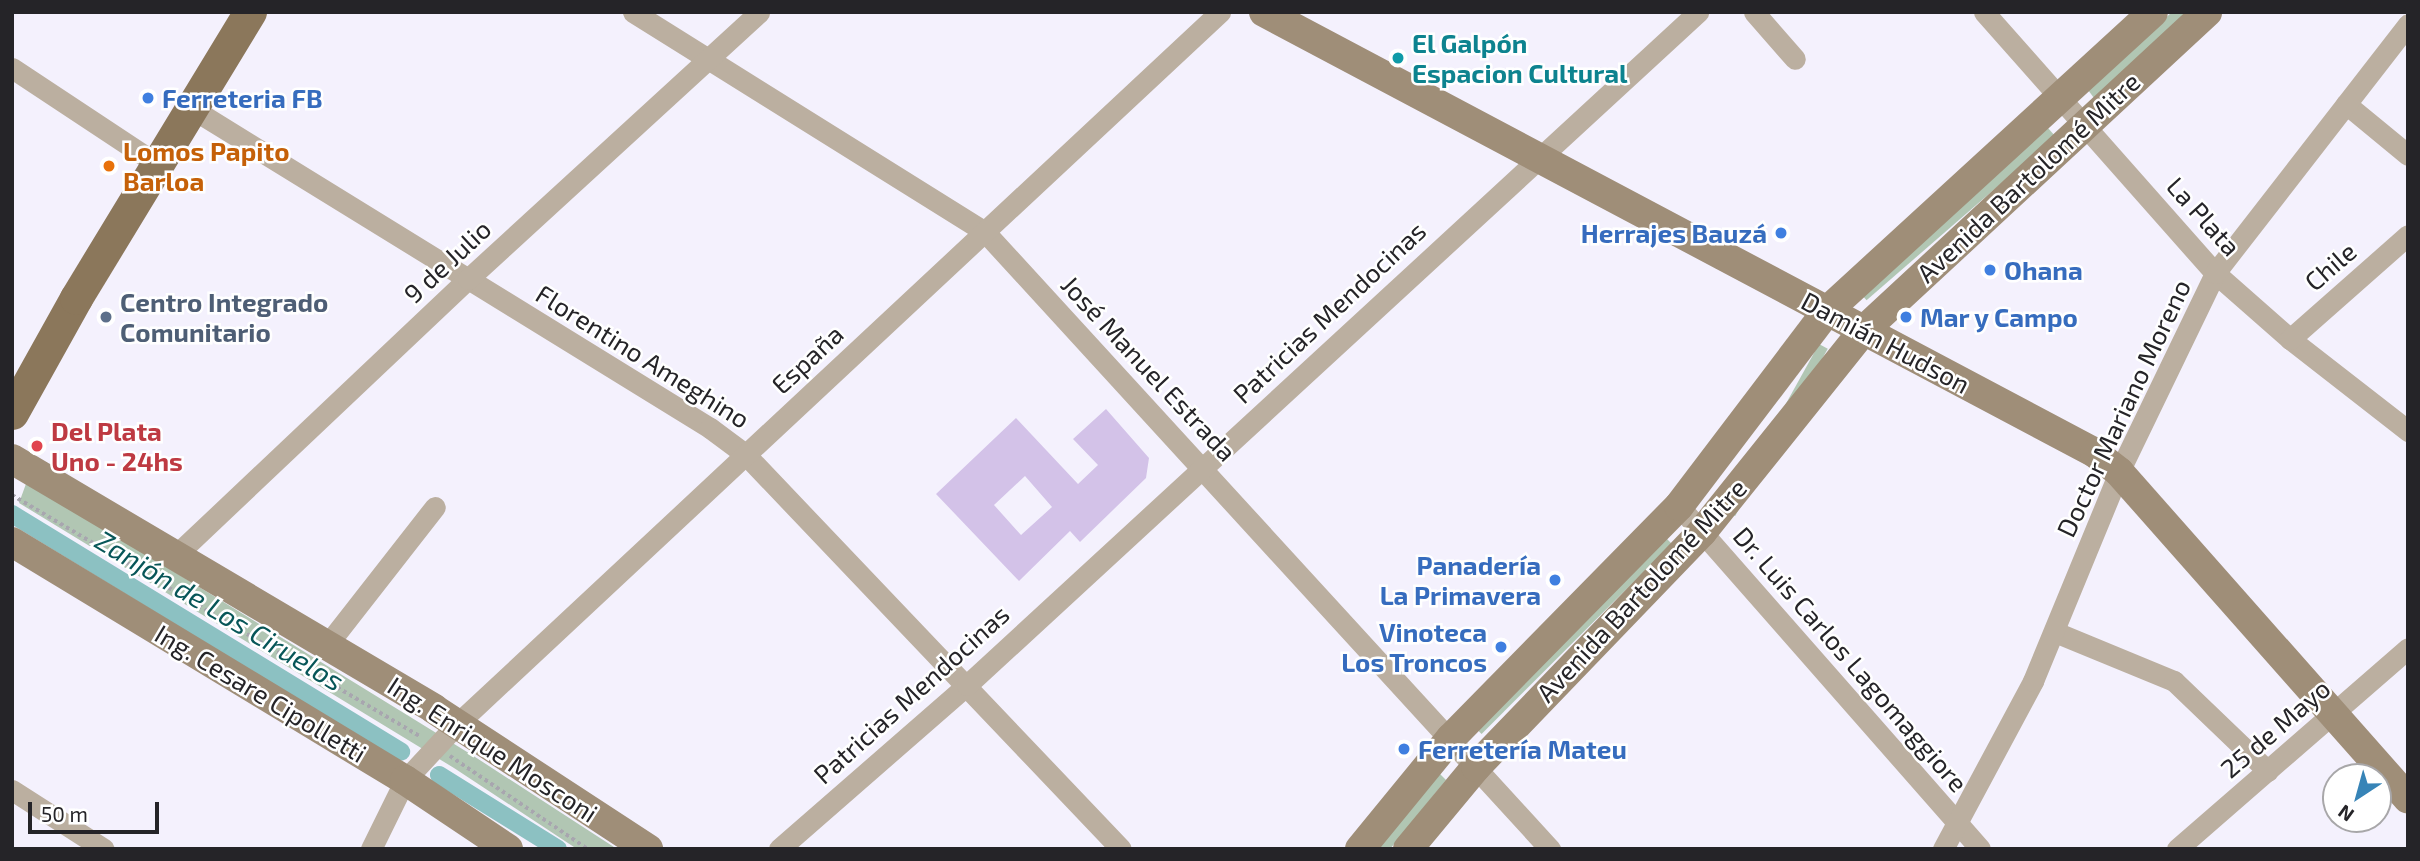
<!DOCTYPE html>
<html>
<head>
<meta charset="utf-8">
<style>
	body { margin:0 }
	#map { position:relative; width:2420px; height:861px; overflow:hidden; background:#f4f1fd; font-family:"Exo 2",sans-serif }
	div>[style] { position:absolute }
	.green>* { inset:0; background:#b1c6b3; transform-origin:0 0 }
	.canal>* { height:18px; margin:-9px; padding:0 9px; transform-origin:9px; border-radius:9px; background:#8cc1c2 }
	.building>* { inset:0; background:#d3c2e8 }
	.path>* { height:3.5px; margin-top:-1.75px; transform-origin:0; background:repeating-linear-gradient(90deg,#a8a6af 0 3.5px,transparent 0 7px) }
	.street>* { height:21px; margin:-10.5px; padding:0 10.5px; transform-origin:10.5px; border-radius:10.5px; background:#bbafa0 }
	.secondary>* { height:30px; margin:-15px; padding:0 15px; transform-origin:15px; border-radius:15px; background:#9f8e78 }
	.primary>* { height:33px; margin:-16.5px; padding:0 16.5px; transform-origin:16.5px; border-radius:16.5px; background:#8b775b }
	.dots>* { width:19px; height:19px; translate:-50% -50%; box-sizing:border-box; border:4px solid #fff; border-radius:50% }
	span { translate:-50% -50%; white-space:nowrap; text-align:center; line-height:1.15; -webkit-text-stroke:5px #fff; paint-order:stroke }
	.culture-label { font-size:26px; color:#0d838f; font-weight:700 }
	.left { translate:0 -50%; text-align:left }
	.shop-label { font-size:26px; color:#366cbe; font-weight:700 }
	.right { translate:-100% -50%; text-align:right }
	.food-label { font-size:26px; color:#c56008; font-weight:700 }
	.street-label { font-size:26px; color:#252428 }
	.service-label { font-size:26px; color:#4e5e75; font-weight:700 }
	.health-label { font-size:26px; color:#be3a42; font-weight:700 }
	.water-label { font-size:28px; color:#075658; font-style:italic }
	.frame { position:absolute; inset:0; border:14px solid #252428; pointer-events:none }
	.north { position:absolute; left:2322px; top:763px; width:70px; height:70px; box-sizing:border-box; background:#fff; border:2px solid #a8a7a9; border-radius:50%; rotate:216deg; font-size:19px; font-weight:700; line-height:28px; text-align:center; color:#252428 }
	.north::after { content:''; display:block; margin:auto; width:24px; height:32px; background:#3784b7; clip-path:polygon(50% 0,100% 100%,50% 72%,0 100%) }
	.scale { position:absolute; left:28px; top:802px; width:131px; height:32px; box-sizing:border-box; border:4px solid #252428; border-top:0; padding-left:9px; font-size:21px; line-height:24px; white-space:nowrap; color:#252428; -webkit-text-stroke:5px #fff; paint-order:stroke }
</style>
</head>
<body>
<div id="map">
	<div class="green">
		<div style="clip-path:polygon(2172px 12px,2189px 12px,2094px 98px,2088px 90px)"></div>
		<div style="left:2048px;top:128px;width:11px;height:250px;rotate:49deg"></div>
		<div style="left:1819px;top:344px;width:10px;height:191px;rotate:29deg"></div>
		<div style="clip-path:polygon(27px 481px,472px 755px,617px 849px,577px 849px,454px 768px,19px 503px)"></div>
		<div style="left:1664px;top:536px;width:11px;height:269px;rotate:45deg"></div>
		<div style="clip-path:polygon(1439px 773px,1446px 780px,1390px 849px,1376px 849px)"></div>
	</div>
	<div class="canal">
		<div style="left:12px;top:514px;width:456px;rotate:31.4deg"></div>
		<div style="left:439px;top:775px;width:140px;rotate:31.9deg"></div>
	</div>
	<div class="building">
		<div style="clip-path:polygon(evenodd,1106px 409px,1149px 458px,1146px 478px,1080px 542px,1070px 531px,1019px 581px,936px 494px,1016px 418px,1078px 484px,1098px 465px,1073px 439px,1106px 409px,1025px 476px,1052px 507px,1021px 535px,994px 505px,1025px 476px)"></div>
	</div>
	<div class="path">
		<div style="left:12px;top:495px;width:474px;rotate:30.6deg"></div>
		<div style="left:450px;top:756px;width:166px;rotate:34deg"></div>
	</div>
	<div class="street">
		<div style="left:633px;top:12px;width:415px;rotate:32deg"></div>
		<div style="left:985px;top:232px;width:837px;rotate:47.52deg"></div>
		<div style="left:1754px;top:12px;width:62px;rotate:48.9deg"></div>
		<div style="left:1984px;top:12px;width:349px;rotate:48.5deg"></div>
		<div style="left:2215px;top:273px;width:100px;rotate:41.3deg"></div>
		<div style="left:2290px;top:339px;width:150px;rotate:37.9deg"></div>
		<div style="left:12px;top:68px;width:174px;rotate:33.5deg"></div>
		<div style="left:2346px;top:104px;width:80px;rotate:39.4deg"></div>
		<div style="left:191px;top:108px;width:610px;rotate:31.66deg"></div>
		<div style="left:710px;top:428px;width:44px;rotate:36.6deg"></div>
		<div style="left:745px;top:454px;width:545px;rotate:46.41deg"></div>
		<div style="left:2290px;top:339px;width:157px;rotate:-41.4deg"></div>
		<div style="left:1679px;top:506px;width:456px;rotate:48.7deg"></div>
		<div style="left:177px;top:554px;width:400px;rotate:-43.4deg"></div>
		<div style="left:468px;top:279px;width:395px;rotate:-42.5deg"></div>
		<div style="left:2055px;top:632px;width:129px;rotate:22.4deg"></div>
		<div style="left:2174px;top:681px;width:130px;rotate:43.8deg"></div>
		<div style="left:327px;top:645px;width:175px;rotate:-52deg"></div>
		<div style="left:12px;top:790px;width:109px;rotate:32.7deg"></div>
		<div style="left:371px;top:849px;width:77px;rotate:-63.8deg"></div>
		<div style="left:405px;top:780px;width:76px;rotate:-47.1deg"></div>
		<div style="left:457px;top:724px;width:1044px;rotate:-43.02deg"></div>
		<div style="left:779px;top:849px;width:249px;rotate:-41.1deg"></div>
		<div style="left:967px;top:685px;width:994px;rotate:-42.63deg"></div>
		<div style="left:1943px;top:849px;width:191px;rotate:-61.8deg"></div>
		<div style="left:2033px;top:681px;width:226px;rotate:-67.6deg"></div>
		<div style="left:2119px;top:472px;width:221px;rotate:-64.2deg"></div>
		<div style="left:2215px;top:273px;width:315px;rotate:-52.2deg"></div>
		<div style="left:2177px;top:849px;width:306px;rotate:-41deg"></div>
	</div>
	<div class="secondary">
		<div style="left:1264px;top:12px;width:941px;rotate:27.95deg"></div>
		<div style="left:2095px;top:453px;width:31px;rotate:38deg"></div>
		<div style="left:2119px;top:472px;width:436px;rotate:48.5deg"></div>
		<div style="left:12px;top:459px;width:490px;rotate:30.6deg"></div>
		<div style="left:434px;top:709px;width:256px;rotate:33.2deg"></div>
		<div style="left:12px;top:542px;width:459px;rotate:31.2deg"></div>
		<div style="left:405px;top:780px;width:124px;rotate:33.8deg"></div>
		<div style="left:1360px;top:849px;width:144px;rotate:-50.7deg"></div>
		<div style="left:1451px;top:738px;width:325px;rotate:-45.5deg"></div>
		<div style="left:1679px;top:506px;width:245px;rotate:-52.8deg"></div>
		<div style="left:1827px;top:311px;width:442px;rotate:-42.5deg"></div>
		<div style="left:1408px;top:849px;width:107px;rotate:-50.3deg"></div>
		<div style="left:1476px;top:767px;width:326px;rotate:-46.1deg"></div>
		<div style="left:1702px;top:532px;width:258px;rotate:-51.3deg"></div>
		<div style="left:1863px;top:331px;width:469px;rotate:-42.8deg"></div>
	</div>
	<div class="primary">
		<div style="left:12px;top:413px;width:132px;rotate:-60.9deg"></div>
		<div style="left:76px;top:298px;width:335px;rotate:-58.7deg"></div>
	</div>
	<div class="dots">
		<div style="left:1398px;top:58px;background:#0f9aa8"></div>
		<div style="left:148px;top:98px;background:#3f7fe0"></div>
		<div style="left:109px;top:166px;background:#e8710a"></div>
		<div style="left:1781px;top:233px;background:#3f7fe0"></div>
		<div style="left:1990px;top:270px;background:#3f7fe0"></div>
		<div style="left:106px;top:317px;background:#5c6f8a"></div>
		<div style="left:1906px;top:317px;background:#3f7fe0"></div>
		<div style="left:37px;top:446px;background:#e0444e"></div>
		<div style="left:1555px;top:580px;background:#3f7fe0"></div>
		<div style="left:1501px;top:647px;background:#3f7fe0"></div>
		<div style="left:1404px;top:749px;background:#3f7fe0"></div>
	</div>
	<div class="culture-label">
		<span class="left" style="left:1412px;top:58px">El Galpón<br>Espacion Cultural</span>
	</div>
	<div class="shop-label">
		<span class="left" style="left:162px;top:98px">Ferreteria FB</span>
		<span class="right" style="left:1767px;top:233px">Herrajes Bauzá</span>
		<span class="left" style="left:2004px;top:270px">Ohana</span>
		<span class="left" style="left:1920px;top:317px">Mar y Campo</span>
		<span class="right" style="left:1541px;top:580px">Panadería<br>La Primavera</span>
		<span class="right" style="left:1487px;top:647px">Vinoteca<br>Los Troncos</span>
		<span class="left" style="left:1418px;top:749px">Ferretería Mateu</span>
	</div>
	<div class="food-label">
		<span class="left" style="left:123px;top:166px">Lomos Papito<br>Barloa</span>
	</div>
	<div class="street-label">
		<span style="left:2028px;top:177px;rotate:-43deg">Avenida Bartolomé Mitre</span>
		<span style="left:2204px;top:216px;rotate:48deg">La Plata</span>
		<span style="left:447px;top:261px;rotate:-43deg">9 de Julio</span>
		<span style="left:2330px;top:266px;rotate:-41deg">Chile</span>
		<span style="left:1329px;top:312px;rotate:-43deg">Patricias Mendocinas</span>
		<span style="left:1886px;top:342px;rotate:28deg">Damián Hudson</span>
		<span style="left:643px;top:356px;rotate:32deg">Florentino Ameghino</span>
		<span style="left:807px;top:359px;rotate:-43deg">España</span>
		<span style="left:1149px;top:368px;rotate:47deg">José Manuel Estrada</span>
		<span style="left:2123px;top:408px;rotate:-65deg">Doctor Mariano Moreno</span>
		<span style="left:1641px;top:590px;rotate:-47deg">Avenida Bartolomé Mitre</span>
		<span style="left:1851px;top:659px;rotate:49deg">Dr. Luis Carlos Lagomaggiore</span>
		<span style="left:261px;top:693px;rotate:31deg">Ing. Cesare Cipolletti</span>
		<span style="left:911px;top:694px;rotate:-42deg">Patricias Mendocinas</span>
		<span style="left:2275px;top:728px;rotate:-41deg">25 de Mayo</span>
		<span style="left:493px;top:749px;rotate:33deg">Ing. Enrique Mosconi</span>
	</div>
	<div class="service-label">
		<span class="left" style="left:120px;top:317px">Centro Integrado<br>Comunitario</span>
	</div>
	<div class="health-label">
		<span class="left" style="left:51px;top:446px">Del Plata<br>Uno - 24hs</span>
	</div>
	<div class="water-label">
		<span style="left:220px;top:610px;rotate:31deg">Zanjón de Los Ciruelos</span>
	</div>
	<div class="frame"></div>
	<div class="north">N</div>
	<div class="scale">50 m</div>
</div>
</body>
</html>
